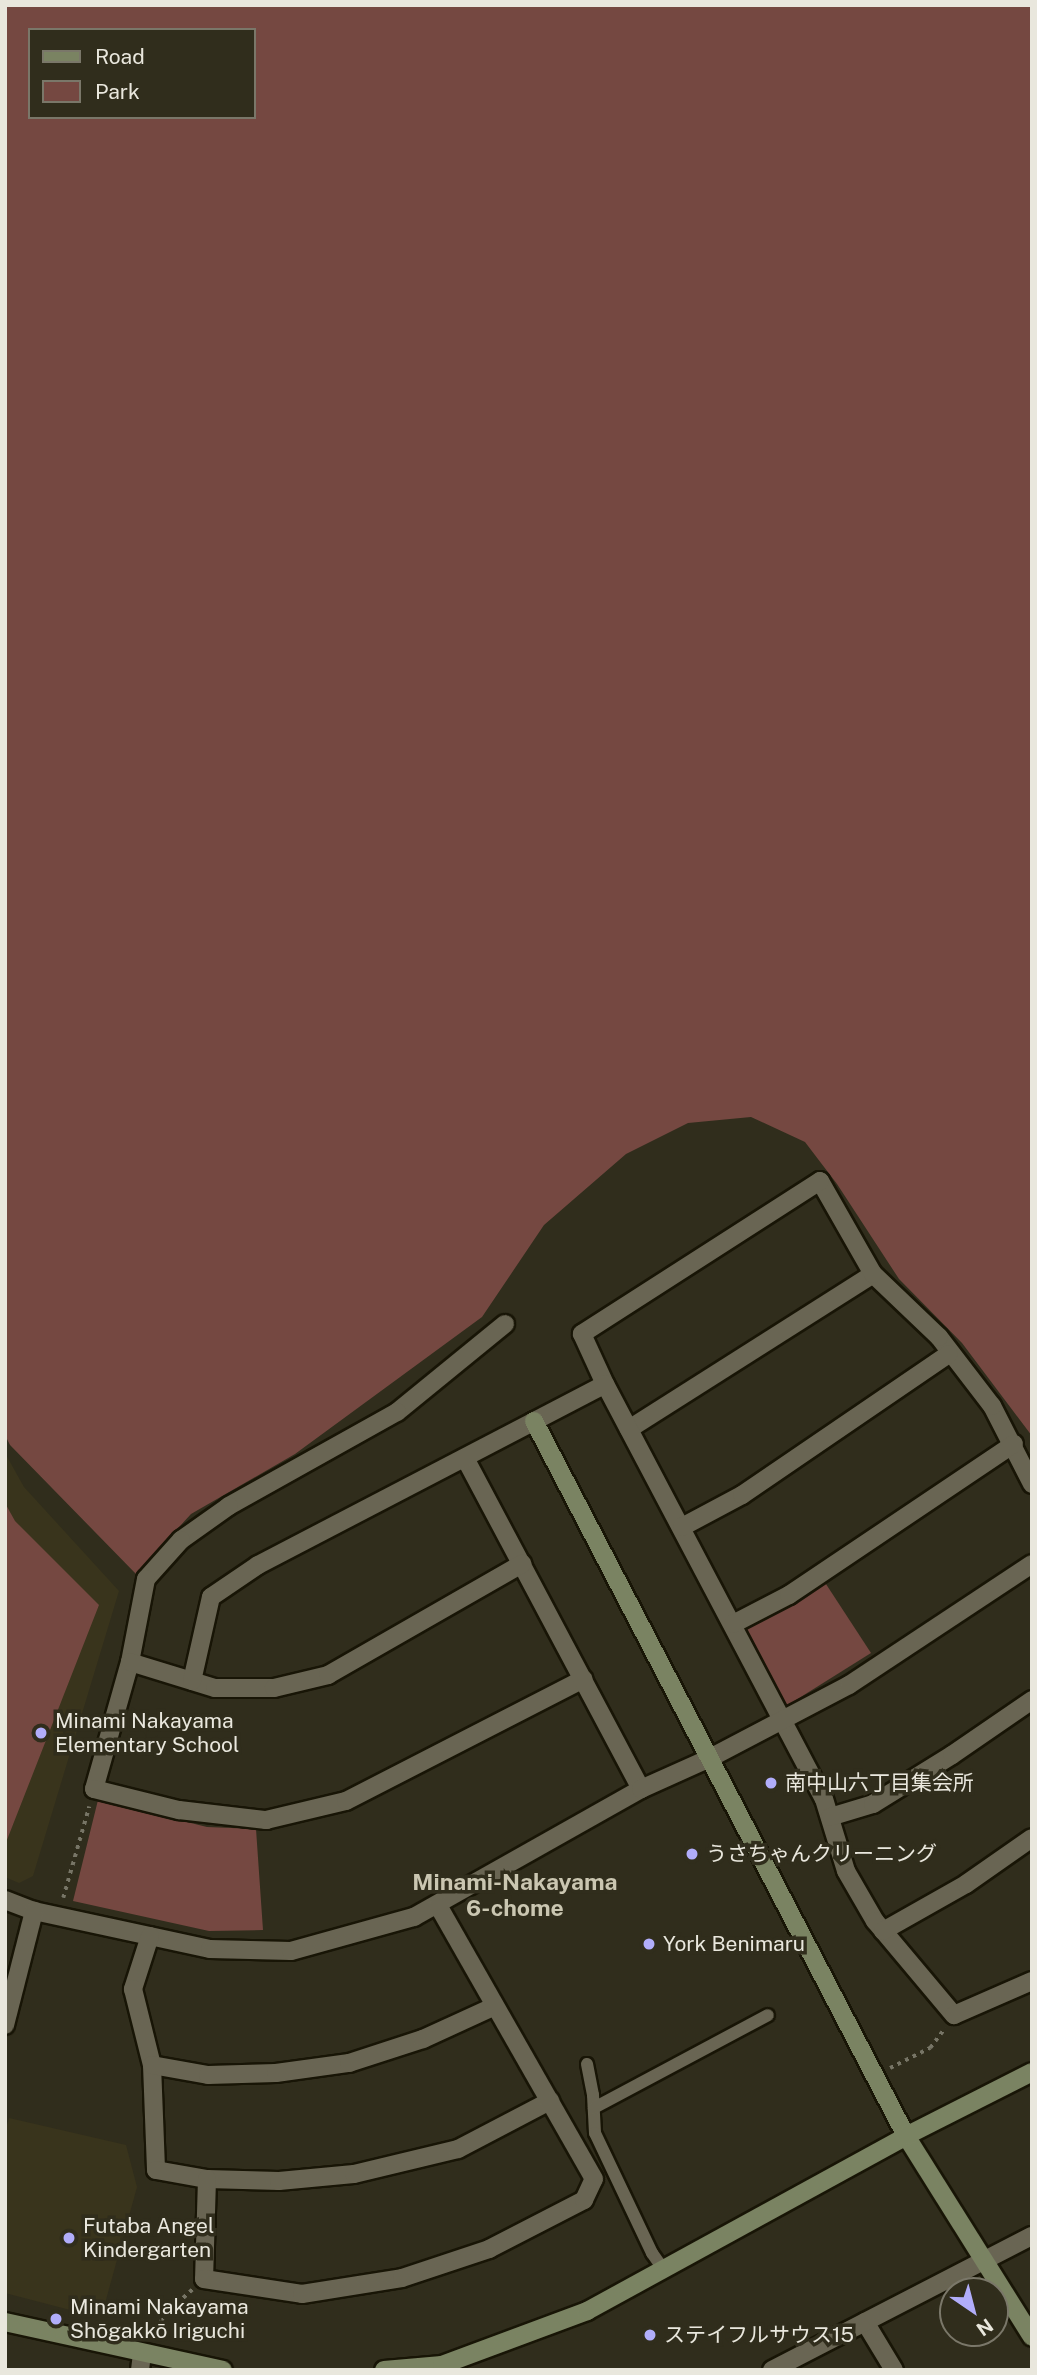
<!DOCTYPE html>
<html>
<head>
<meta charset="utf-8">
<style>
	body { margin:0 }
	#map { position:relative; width:1037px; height:2375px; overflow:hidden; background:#302d1c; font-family:"Public Sans","Noto Sans JP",sans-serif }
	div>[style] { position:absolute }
	.built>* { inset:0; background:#39341c }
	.green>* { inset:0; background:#754841 }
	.path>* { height:3.5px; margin-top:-1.75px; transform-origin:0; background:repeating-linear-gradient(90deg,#777566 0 3.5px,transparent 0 8.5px) }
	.roads { filter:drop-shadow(2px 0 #181506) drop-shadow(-2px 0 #181506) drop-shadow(0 2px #181506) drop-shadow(0 -2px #181506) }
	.lane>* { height:12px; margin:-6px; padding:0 6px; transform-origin:6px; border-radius:6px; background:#696553 }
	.street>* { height:18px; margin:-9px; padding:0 9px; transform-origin:9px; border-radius:9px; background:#696553 }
	.secondary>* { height:18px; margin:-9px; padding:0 9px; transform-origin:9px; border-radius:9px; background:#7a8362 }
	.dots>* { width:19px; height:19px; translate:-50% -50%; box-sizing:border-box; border:4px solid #302d1c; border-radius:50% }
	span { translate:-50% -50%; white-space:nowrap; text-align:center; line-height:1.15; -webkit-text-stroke:7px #302d1c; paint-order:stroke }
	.poi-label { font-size:21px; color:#e9e7dd }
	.left { translate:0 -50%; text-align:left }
	.neighbourhood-label { font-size:23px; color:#cac6b1; font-weight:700 }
	.frame { position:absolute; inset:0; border:7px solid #e9e7dd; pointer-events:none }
	.legend { position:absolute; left:28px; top:28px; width:228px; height:91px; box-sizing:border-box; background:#302d1c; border:2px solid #7a7769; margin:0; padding:9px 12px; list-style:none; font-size:21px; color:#e9e7dd }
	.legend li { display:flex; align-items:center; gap:14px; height:35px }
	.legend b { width:35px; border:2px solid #7a7769 }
	.north { position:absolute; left:939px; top:2277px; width:70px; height:70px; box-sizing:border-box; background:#302d1c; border:2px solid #7a7769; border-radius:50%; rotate:145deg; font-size:19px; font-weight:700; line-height:28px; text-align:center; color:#e9e7dd }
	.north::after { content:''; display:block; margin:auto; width:24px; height:32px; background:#b1adfa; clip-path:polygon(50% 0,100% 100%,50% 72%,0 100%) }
</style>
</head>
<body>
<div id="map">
	<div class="built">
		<div style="clip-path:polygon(5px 1453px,24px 1487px,119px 1591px,33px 1876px,19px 1883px,5px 1877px)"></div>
		<div style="clip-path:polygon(9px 2118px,126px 2145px,137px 2187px,101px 2318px,5px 2293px,5px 2132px)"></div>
	</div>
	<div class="green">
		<div style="clip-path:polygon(evenodd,5px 5px,1032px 5px,1032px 1436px,962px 1343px,899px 1279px,837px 1184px,805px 1142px,751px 1117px,688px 1123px,626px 1154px,544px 1225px,482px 1317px,295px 1454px,191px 1514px,136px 1574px,10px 1445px,5px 1435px,5px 5px,30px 30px,254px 30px,254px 117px,30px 117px,30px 30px)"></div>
		<div style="clip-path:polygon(5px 1503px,15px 1521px,99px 1605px,5px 1845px)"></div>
		<div style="clip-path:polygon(824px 1581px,871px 1653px,788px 1705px,779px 1703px,744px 1637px,746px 1629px)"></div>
		<div style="clip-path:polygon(98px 1800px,207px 1827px,256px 1829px,263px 1930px,209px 1931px,73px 1901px)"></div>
	</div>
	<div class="path">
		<div style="left:63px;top:1898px;width:95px;rotate:-74.1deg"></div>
		<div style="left:890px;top:2068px;width:45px;rotate:-26.6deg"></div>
		<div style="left:930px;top:2048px;width:25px;rotate:-53deg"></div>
		<div style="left:154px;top:2337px;width:24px;rotate:-66deg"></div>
		<div style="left:164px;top:2315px;width:38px;rotate:-42deg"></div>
	</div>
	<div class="roads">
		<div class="lane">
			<div style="left:587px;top:2064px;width:32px;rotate:79deg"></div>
			<div style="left:593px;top:2095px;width:38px;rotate:87deg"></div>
			<div style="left:595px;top:2133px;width:133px;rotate:64.6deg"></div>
			<div style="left:652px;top:2253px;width:19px;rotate:55deg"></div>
			<div style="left:594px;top:2108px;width:197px;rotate:-28.1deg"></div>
		</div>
		<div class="street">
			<div style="left:505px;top:1324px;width:139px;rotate:140.8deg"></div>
			<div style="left:397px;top:1412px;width:193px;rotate:150.8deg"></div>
			<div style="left:229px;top:1506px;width:59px;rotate:144.7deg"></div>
			<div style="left:181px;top:1540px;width:52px;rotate:131.9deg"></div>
			<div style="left:146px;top:1579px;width:85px;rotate:100.9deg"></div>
			<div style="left:130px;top:1662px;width:132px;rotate:105.8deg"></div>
			<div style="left:94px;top:1789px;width:88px;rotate:13.9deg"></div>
			<div style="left:179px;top:1810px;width:88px;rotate:6.6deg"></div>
			<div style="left:266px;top:1820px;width:82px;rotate:-13.4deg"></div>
			<div style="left:346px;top:1801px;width:267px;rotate:-27.2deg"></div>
			<div style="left:629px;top:1429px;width:289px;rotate:-32.4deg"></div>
			<div style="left:465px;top:1458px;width:375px;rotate:62deg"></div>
			<div style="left:1032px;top:1484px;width:88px;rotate:-117.1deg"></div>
			<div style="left:992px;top:1406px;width:87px;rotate:-127.5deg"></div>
			<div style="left:939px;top:1337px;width:91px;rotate:-136.3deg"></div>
			<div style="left:873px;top:1274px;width:107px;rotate:-119.7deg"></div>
			<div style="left:820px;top:1181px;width:283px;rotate:147.3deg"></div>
			<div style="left:582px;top:1334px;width:55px;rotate:65.3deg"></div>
			<div style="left:605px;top:1384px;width:469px;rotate:62.2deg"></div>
			<div style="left:824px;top:1799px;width:75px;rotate:73deg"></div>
			<div style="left:846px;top:1871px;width:58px;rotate:59.9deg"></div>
			<div style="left:875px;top:1921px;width:123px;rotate:50deg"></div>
			<div style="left:954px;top:2015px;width:85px;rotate:-23.6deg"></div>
			<div style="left:682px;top:1527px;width:68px;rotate:-28.1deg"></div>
			<div style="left:742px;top:1495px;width:250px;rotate:-34.3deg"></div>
			<div style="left:733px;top:1624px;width:63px;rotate:-27.4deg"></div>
			<div style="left:789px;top:1595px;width:271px;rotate:-33.9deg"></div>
			<div style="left:130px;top:1662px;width:89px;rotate:17deg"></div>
			<div style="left:215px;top:1688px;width:59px"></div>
			<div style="left:274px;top:1688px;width:56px;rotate:-13.5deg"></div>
			<div style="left:328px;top:1675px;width:224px;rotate:-29.8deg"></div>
			<div style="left:192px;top:1681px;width:86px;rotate:-77.3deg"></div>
			<div style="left:211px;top:1597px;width:57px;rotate:-34.2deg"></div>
			<div style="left:258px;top:1565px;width:391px;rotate:-27.5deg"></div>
			<div style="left:830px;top:1817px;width:45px;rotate:-16.8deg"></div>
			<div style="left:873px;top:1804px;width:93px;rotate:-31.8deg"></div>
			<div style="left:952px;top:1755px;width:97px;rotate:-34.5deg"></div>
			<div style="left:5px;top:1900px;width:31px;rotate:21deg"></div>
			<div style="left:34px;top:1911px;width:180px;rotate:12.2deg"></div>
			<div style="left:210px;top:1949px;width:81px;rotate:1.4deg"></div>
			<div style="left:291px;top:1951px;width:128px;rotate:-15.5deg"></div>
			<div style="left:414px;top:1917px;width:261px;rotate:-29.4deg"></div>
			<div style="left:641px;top:1789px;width:76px;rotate:-24.2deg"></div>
			<div style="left:710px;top:1758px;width:157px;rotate:-27.7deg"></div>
			<div style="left:849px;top:1685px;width:219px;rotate:-33.5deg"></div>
			<div style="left:883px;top:1931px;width:95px;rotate:-29.5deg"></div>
			<div style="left:966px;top:1884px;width:80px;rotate:-34.9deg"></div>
			<div style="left:150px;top:1936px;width:56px;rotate:107.8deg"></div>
			<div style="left:133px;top:1989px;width:78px;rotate:76deg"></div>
			<div style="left:152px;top:2065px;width:105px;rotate:87.8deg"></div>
			<div style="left:156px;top:2170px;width:52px;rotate:10deg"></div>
			<div style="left:207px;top:2179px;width:72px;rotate:1.6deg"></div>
			<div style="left:279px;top:2181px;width:75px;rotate:-5.3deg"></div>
			<div style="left:354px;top:2174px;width:107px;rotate:-13.5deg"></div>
			<div style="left:458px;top:2149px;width:104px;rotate:-27.6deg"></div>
			<div style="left:5px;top:2025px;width:118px;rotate:-75.7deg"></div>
			<div style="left:152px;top:2065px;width:57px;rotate:10.1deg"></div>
			<div style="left:208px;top:2075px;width:68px;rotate:-1.7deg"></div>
			<div style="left:276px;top:2073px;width:74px;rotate:-7.8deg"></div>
			<div style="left:349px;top:2063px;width:78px;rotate:-18deg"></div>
			<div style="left:423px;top:2039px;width:79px;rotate:-24.6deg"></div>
			<div style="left:207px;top:2179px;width:100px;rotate:91.7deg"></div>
			<div style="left:204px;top:2279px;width:99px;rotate:8.7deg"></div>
			<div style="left:302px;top:2294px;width:101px;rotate:-9.1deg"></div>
			<div style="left:402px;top:2278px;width:92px;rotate:-18.4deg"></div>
			<div style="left:489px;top:2249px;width:107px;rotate:-27.3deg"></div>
			<div style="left:584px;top:2200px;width:23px;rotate:-65deg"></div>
			<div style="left:594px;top:2179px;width:315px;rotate:-119.7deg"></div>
			<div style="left:865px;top:2322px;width:56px;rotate:58.9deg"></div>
			<div style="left:140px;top:2370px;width:16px;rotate:-83deg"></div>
			<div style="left:772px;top:2370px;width:292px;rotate:-27.3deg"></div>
		</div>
		<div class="secondary">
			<div style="left:534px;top:1421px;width:806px;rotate:62.51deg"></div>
			<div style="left:906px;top:2136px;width:237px;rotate:57.9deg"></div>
			<div style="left:5px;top:2322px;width:223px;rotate:12.4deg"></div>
			<div style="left:384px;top:2370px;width:58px;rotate:-4.9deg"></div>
			<div style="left:442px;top:2365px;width:155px;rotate:-20.4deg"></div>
			<div style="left:587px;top:2311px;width:364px;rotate:-28.7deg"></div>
			<div style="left:906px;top:2136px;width:141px;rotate:-26.9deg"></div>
		</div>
	</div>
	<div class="dots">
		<div style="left:41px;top:1733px;background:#b1adfa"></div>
		<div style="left:771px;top:1783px;background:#b1adfa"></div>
		<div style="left:692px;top:1854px;background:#b1adfa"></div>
		<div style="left:649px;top:1944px;background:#b1adfa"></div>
		<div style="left:69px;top:2238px;background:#b1adfa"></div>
		<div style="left:56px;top:2319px;background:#b1adfa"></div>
		<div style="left:650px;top:2335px;background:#b1adfa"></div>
	</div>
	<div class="poi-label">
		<span class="left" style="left:55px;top:1733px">Minami Nakayama<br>Elementary School</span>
		<span class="left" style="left:785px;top:1783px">南中山六丁目集会所</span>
		<span class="left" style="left:706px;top:1854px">うさちゃんクリーニング</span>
		<span class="left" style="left:663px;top:1944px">York Benimaru</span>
		<span class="left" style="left:83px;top:2238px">Futaba Angel<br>Kindergarten</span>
		<span class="left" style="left:70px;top:2319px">Minami Nakayama<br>Shōgakkō Iriguchi</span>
		<span class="left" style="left:664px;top:2335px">ステイフルサウス15</span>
	</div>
	<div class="neighbourhood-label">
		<span style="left:515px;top:1895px">Minami-Nakayama<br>6-chome</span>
	</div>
	<div class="frame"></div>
	<ul class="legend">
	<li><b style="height:9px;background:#7a8362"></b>Road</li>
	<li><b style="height:19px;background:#754841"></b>Park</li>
	</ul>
	<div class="north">N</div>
</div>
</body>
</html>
